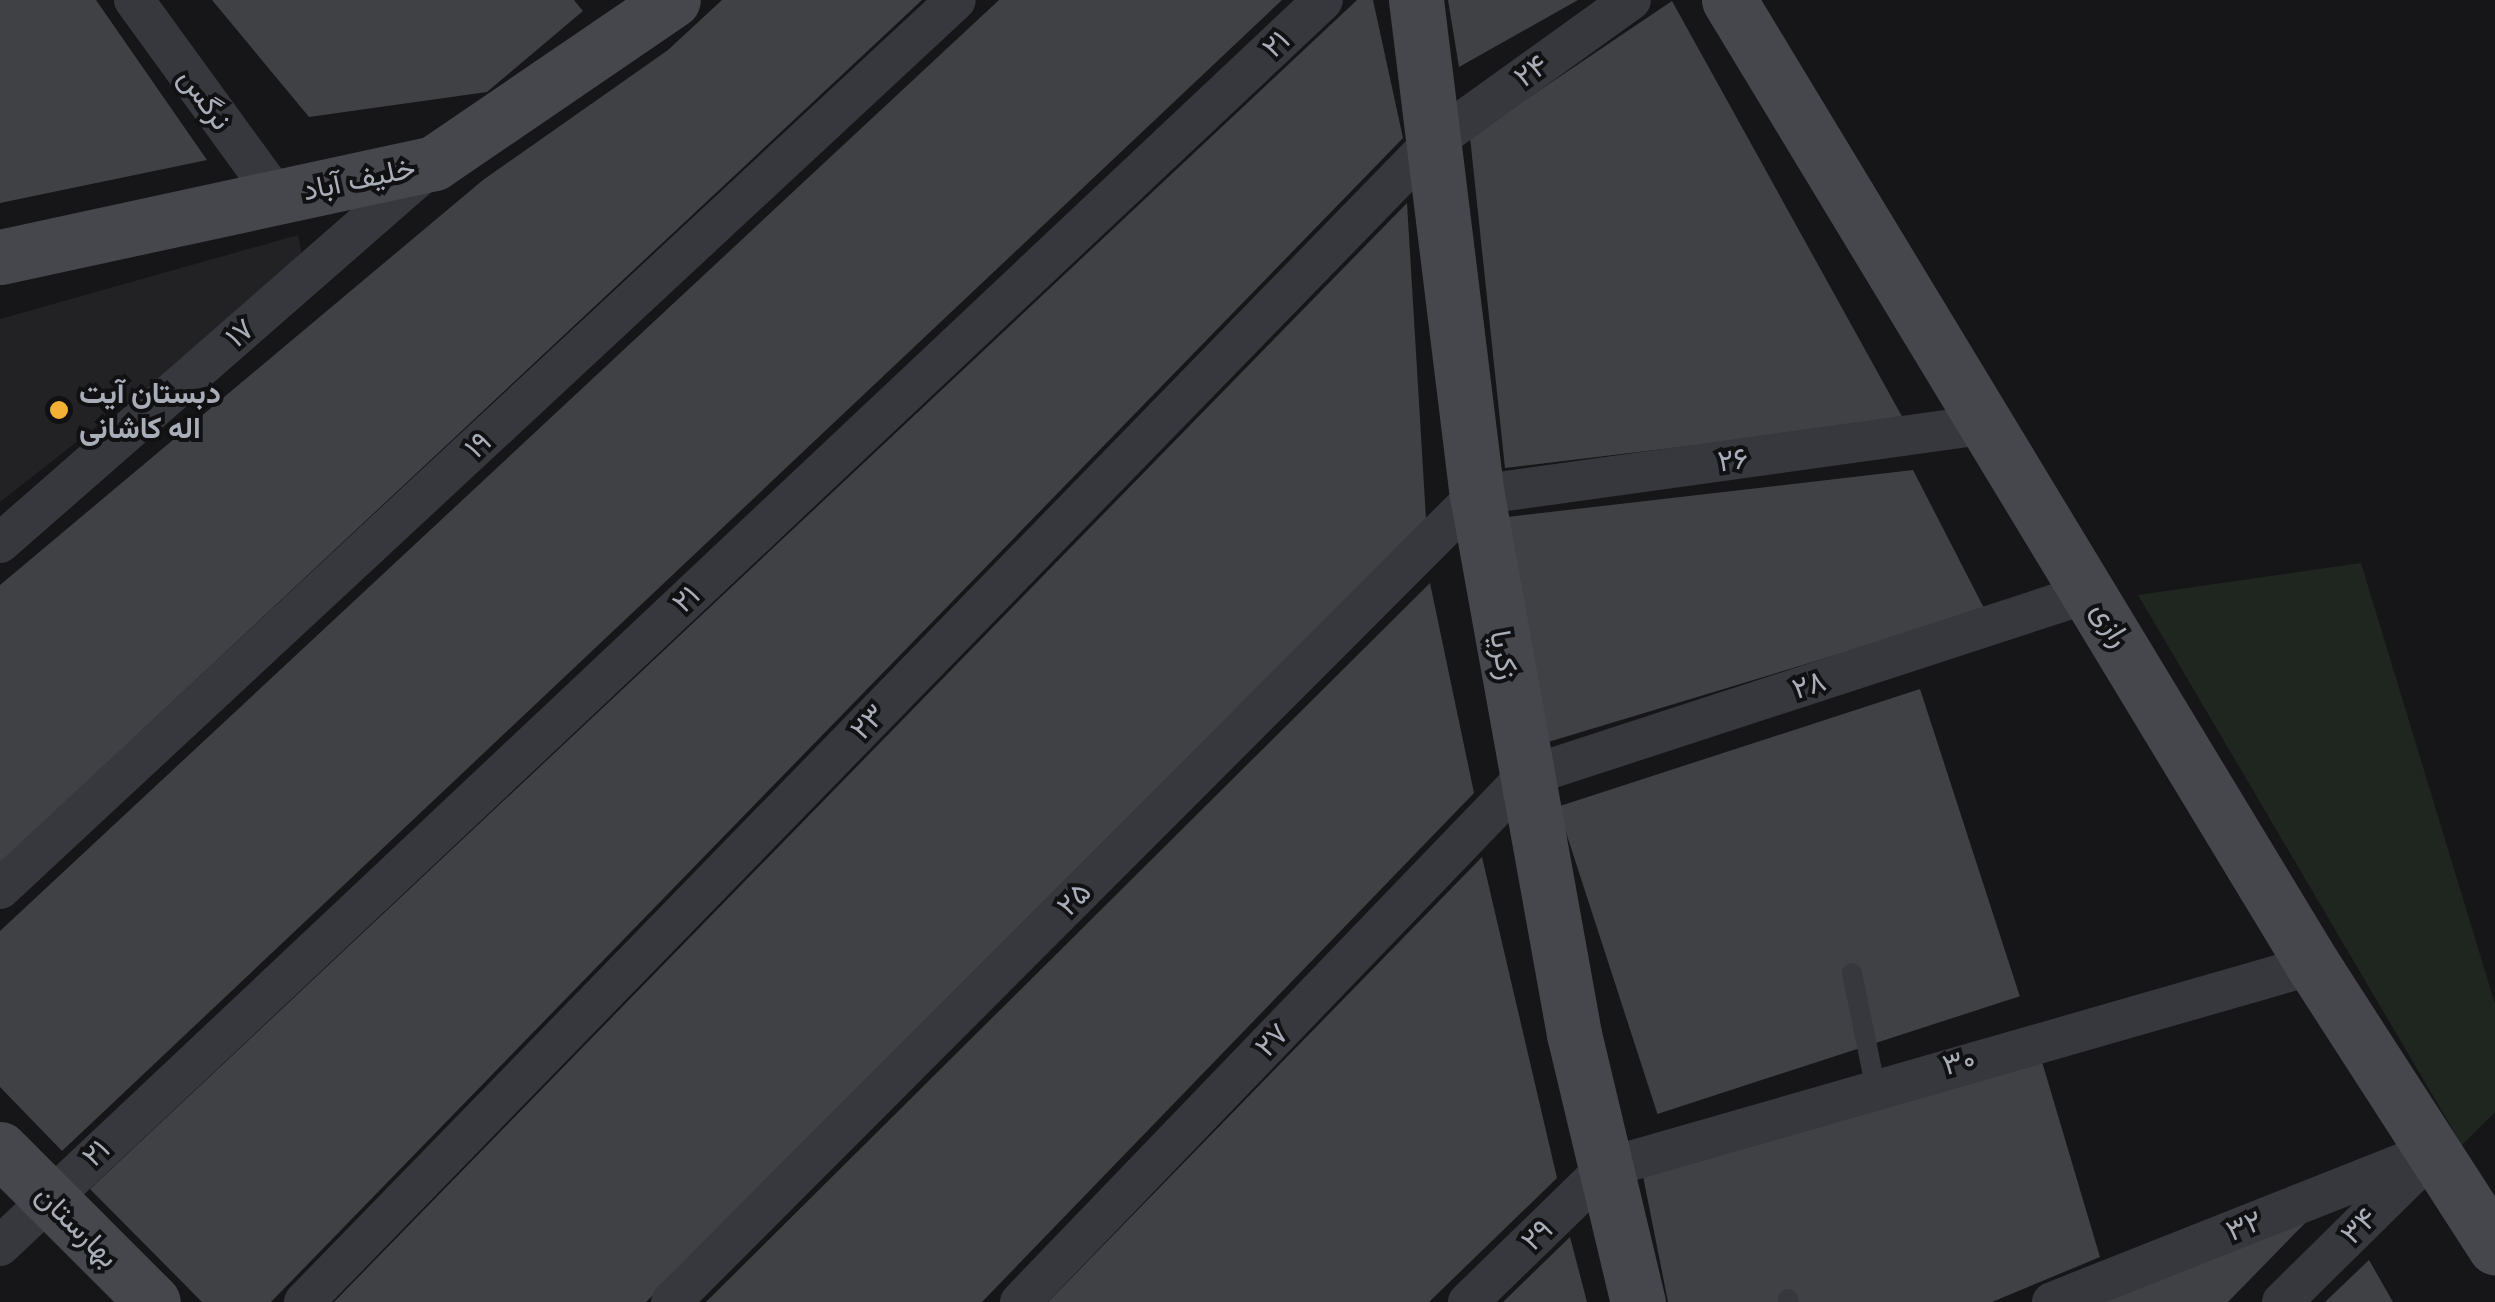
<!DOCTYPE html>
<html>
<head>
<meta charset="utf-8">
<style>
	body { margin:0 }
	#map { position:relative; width:2495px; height:1302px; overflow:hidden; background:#161618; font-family:Poppins,Vazirmatn,sans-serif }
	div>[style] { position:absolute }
	.built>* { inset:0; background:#222225 }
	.green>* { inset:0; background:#1e261f }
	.building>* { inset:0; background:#404145; transform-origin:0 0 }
	.lane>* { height:20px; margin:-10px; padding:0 10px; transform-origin:10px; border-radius:10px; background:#37383d }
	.street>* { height:40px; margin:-20px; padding:0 20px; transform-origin:20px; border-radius:20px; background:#37383d }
	.secondary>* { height:55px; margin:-27.5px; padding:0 27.5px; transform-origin:27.5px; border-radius:27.5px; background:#45474d }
	.dots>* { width:28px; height:28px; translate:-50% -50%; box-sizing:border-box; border:5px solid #111113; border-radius:50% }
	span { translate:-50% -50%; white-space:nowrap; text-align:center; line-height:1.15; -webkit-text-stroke:8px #111113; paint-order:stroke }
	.street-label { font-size:30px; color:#a8adb8 }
	.poi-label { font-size:30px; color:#a8adb8; font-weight:700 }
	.left { translate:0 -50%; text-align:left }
</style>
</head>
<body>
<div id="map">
	<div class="built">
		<div style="clip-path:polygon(298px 235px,304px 264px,0 502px,0 319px)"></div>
	</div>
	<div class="green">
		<div style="clip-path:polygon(2361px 563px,2495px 1004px,2495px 1112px,2462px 1145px,2138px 595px)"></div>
	</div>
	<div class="building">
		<div style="clip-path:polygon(0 0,96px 0,207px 160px,0 203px)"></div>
		<div style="clip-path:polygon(212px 0,574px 0,583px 11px,487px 92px,309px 117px)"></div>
		<div style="clip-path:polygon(722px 0,922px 0,0 863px,0 585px,483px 180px,668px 50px)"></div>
		<div style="clip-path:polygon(999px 0,1282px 0,62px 1151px,0 1087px,0 931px)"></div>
		<div style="clip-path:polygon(1357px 0,1373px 0,1403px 138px,271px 1302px,202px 1302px,90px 1189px)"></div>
		<div style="clip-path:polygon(1448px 0,1578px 0,1459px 67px)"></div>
		<div style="clip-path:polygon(1672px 1px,1904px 420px,1505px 468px,1470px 137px)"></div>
		<div style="clip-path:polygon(1407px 203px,1426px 519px,646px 1302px,334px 1302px)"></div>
		<div style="clip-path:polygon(1913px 470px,1985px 610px,1545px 743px,1507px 517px)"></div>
		<div style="clip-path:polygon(1430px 583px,1474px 793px,982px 1302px,706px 1302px)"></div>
		<div style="left:1920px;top:689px;width:323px;height:381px;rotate:72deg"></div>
		<div style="clip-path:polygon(1482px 857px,1557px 1178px,1429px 1302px,1048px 1302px)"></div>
		<div style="clip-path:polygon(2040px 1055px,2100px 1257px,1992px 1302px,1668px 1302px,1643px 1176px)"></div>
		<div style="clip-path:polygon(2312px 1216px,2228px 1302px,2105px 1302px)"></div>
		<div style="clip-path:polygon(1570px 1237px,1587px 1302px,1503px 1302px)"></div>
		<div style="clip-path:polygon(2369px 1260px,2393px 1302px,2325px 1302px)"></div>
	</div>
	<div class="lane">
		<div style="left:1852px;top:973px;width:114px;rotate:78.4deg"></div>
		<div style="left:1788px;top:1299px;width:3px;rotate:72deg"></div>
	</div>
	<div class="street">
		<div style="left:134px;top:0;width:243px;rotate:54deg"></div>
		<div style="left:0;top:543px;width:573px;rotate:-41.18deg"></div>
		<div style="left:0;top:889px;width:1305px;rotate:-42.92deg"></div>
		<div style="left:0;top:1246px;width:1817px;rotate:-43.28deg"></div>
		<div style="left:304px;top:1302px;width:1617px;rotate:-45.78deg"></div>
		<div style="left:1432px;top:143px;width:245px;rotate:-35.7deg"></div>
		<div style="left:671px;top:1302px;width:1141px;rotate:-45.04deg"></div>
		<div style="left:1477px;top:495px;width:517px;rotate:-7.89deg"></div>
		<div style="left:1020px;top:1302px;width:728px;rotate:-46.11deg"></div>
		<div style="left:1525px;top:777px;width:596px;rotate:-18.07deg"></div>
		<div style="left:1468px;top:1302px;width:192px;rotate:-44.2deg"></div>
		<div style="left:1606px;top:1168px;width:736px;rotate:-16.02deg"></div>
		<div style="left:2052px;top:1302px;width:413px;rotate:-21.6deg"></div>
		<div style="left:2282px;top:1302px;width:197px;rotate:-44.6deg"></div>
	</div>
	<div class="secondary">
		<div style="left:1416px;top:0;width:499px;rotate:83deg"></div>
		<div style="left:1477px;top:495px;width:548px;rotate:79.8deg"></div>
		<div style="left:1574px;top:1034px;width:276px;rotate:76.6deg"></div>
		<div style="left:1729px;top:0;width:1128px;rotate:58.82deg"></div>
		<div style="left:2313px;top:965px;width:336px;rotate:57.2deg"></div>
		<div style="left:0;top:257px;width:444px;rotate:-12.2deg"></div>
		<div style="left:434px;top:163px;width:289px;rotate:-34.3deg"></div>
		<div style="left:0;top:1149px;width:216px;rotate:45deg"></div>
	</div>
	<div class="dots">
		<div style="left:59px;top:410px;background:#f2b134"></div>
	</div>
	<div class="street-label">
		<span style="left:1276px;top:44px;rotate:-43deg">۲۱</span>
		<span style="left:1531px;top:71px;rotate:-36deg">۲۴</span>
		<span style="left:205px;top:99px;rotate:54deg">نرگس</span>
		<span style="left:359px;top:179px;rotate:-12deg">خلیف آباد</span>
		<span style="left:240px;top:333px;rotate:-41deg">۱۷</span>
		<span style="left:478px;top:445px;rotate:-43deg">۱۹</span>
		<span style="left:1733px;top:460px;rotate:-8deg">۲۶</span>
		<span style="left:686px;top:599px;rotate:-43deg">۲۱</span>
		<span style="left:2111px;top:624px;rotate:59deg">رازی</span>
		<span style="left:1504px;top:655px;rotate:80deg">زکریا</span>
		<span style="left:1809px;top:685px;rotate:-18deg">۲۸</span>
		<span style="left:868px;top:722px;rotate:-46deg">۲۳</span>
		<span style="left:1074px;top:899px;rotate:-45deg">۲۵</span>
		<span style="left:1272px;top:1040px;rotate:-46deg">۲۷</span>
		<span style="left:1959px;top:1062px;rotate:-15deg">۳۰</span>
		<span style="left:96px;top:1153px;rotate:-43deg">۲۱</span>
		<span style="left:77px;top:1226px;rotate:45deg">بهارستان</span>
		<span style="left:2244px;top:1226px;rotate:-22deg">۳۲</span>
		<span style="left:2359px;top:1226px;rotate:-45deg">۳۴</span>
		<span style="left:1537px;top:1235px;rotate:-44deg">۲۹</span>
	</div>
	<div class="poi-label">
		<span class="left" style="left:79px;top:410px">دبستان آیت<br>اله کاشانی</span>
	</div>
</div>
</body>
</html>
